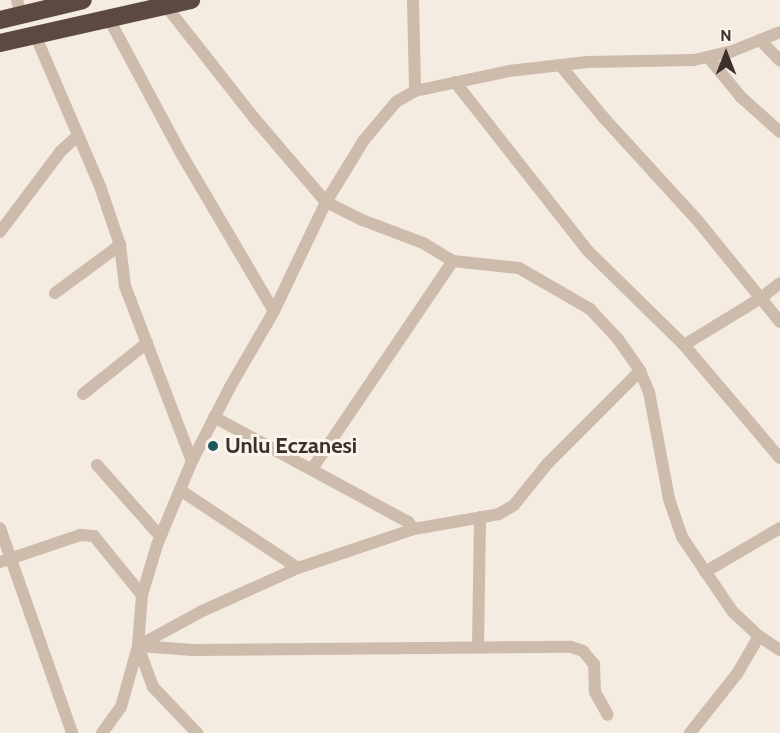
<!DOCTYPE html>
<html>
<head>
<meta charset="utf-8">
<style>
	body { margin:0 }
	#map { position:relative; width:780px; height:733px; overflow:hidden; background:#f4ebe1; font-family:Cabin,sans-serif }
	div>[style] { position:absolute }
	.street>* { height:12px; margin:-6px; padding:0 6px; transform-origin:6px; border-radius:6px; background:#cdbbac }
	.highway>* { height:18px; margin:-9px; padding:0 9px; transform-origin:9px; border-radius:9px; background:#5c4a42 }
	.dots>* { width:16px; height:16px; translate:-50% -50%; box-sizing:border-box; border:3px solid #fbf5ee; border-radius:50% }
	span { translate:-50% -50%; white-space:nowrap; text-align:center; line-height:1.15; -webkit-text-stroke:6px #fbf5ee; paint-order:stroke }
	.poi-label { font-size:22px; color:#3b302b; font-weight:700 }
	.left { translate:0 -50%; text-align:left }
	.north { position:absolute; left:696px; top:24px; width:60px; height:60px; -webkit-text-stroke:4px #fbf5ee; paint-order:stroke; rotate:0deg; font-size:16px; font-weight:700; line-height:24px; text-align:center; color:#3b302b }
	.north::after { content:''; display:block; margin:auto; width:21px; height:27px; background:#3b302b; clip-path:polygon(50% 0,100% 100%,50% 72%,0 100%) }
</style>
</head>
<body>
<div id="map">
	<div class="street">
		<div style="left:17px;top:0;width:16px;rotate:75deg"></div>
		<div style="left:413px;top:0;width:91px;rotate:88.7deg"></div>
		<div style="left:166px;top:6px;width:142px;rotate:51.8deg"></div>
		<div style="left:254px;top:118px;width:111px;rotate:49.4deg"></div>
		<div style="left:326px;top:202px;width:40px;rotate:26.6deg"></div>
		<div style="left:362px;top:220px;width:65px;rotate:20.7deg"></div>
		<div style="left:423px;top:243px;width:35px;rotate:31deg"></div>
		<div style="left:453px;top:261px;width:66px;rotate:6.1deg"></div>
		<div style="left:519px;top:268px;width:82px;rotate:30deg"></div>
		<div style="left:590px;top:309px;width:41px;rotate:47deg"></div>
		<div style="left:618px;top:339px;width:39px;rotate:55deg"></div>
		<div style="left:640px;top:371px;width:23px;rotate:67deg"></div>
		<div style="left:649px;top:392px;width:109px;rotate:79.4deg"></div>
		<div style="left:669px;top:499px;width:40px;rotate:71.1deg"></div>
		<div style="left:682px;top:537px;width:91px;rotate:55.8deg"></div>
		<div style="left:733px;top:612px;width:35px;rotate:43deg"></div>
		<div style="left:759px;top:636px;width:25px;rotate:34deg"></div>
		<div style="left:109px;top:19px;width:154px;rotate:61.8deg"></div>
		<div style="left:182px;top:155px;width:181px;rotate:59.5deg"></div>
		<div style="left:36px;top:37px;width:165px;rotate:66.8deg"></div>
		<div style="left:101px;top:189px;width:59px;rotate:71.3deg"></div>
		<div style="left:120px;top:245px;width:41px;rotate:83deg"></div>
		<div style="left:125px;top:286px;width:187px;rotate:69.1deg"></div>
		<div style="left:760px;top:40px;width:29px;rotate:46deg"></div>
		<div style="left:708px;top:57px;width:52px;rotate:50.5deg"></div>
		<div style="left:741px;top:97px;width:52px;rotate:41.9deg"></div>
		<div style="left:560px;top:65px;width:69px;rotate:50.3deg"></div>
		<div style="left:604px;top:118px;width:139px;rotate:47.6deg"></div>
		<div style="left:698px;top:221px;width:130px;rotate:50.9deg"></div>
		<div style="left:455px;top:82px;width:216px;rotate:51.8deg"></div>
		<div style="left:589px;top:252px;width:133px;rotate:44.4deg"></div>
		<div style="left:684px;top:345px;width:148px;rotate:49.7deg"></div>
		<div style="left:0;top:232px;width:100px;rotate:-53.1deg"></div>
		<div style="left:60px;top:152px;width:23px;rotate:-43deg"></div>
		<div style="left:55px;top:293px;width:81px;rotate:-36.4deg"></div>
		<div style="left:684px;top:345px;width:90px;rotate:-31.4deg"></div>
		<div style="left:761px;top:298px;width:24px;rotate:-38deg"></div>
		<div style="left:83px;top:394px;width:82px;rotate:-38.6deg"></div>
		<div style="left:214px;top:417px;width:221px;rotate:28.4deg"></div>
		<div style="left:408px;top:522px;width:9px;rotate:49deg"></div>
		<div style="left:97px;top:465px;width:95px;rotate:48.4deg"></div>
		<div style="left:312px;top:469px;width:251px;rotate:-55.9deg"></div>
		<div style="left:180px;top:490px;width:141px;rotate:33.5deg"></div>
		<div style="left:0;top:528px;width:217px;rotate:70.6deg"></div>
		<div style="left:0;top:562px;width:84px;rotate:-18.6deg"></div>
		<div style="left:80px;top:535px;width:14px;rotate:4deg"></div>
		<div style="left:94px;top:536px;width:76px;rotate:50.9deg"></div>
		<div style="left:705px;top:572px;width:87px;rotate:-30.4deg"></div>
		<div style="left:138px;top:646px;width:71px;rotate:-28.7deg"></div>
		<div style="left:200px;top:612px;width:107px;rotate:-24.2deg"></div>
		<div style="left:298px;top:568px;width:122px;rotate:-18.6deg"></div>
		<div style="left:414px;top:529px;width:86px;rotate:-10deg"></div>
		<div style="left:499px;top:514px;width:17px;rotate:-31deg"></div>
		<div style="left:514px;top:505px;width:54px;rotate:-51deg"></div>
		<div style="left:548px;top:463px;width:130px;rotate:-45deg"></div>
		<div style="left:138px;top:646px;width:44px;rotate:69.9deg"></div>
		<div style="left:153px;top:687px;width:64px;rotate:46.3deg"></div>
		<div style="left:139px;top:646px;width:54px;rotate:4.2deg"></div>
		<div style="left:193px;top:650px;width:378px;rotate:-0.5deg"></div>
		<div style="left:571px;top:647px;width:13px;rotate:18deg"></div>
		<div style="left:583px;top:651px;width:17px;rotate:50deg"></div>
		<div style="left:594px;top:664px;width:28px;rotate:88deg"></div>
		<div style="left:595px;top:692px;width:26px;rotate:61deg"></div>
		<div style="left:478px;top:647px;width:130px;rotate:-89.1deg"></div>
		<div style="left:102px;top:733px;width:32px;rotate:-54deg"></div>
		<div style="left:121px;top:707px;width:63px;rotate:-74.4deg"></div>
		<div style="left:138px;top:646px;width:51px;rotate:-85.5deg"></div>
		<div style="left:142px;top:595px;width:52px;rotate:-73.3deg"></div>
		<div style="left:157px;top:545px;width:91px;rotate:-67.4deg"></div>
		<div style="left:192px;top:461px;width:83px;rotate:-62.8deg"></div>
		<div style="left:230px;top:387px;width:88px;rotate:-59.9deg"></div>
		<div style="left:274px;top:311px;width:121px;rotate:-64.5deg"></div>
		<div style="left:326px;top:202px;width:73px;rotate:-58.5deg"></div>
		<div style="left:364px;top:140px;width:50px;rotate:-49.9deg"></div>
		<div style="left:396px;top:102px;width:22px;rotate:-30deg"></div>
		<div style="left:415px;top:91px;width:96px;rotate:-12deg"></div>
		<div style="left:509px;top:71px;width:79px;rotate:-6.6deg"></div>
		<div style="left:587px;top:62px;width:107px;rotate:-1.1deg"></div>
		<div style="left:694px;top:60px;width:37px;rotate:-13deg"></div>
		<div style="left:730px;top:52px;width:54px;rotate:-21.8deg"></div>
		<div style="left:690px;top:733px;width:75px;rotate:-51.5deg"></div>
		<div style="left:737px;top:674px;width:44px;rotate:-59.9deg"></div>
	</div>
	<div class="highway">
		<div style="left:0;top:20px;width:85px;rotate:-13.5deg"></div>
		<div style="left:0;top:43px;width:196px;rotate:-12.7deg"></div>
	</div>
	<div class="dots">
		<div style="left:213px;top:446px;background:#1f5a5e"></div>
	</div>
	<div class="poi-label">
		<span class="left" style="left:225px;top:446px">Unlu Eczanesi</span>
	</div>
	<div class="north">N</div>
</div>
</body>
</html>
